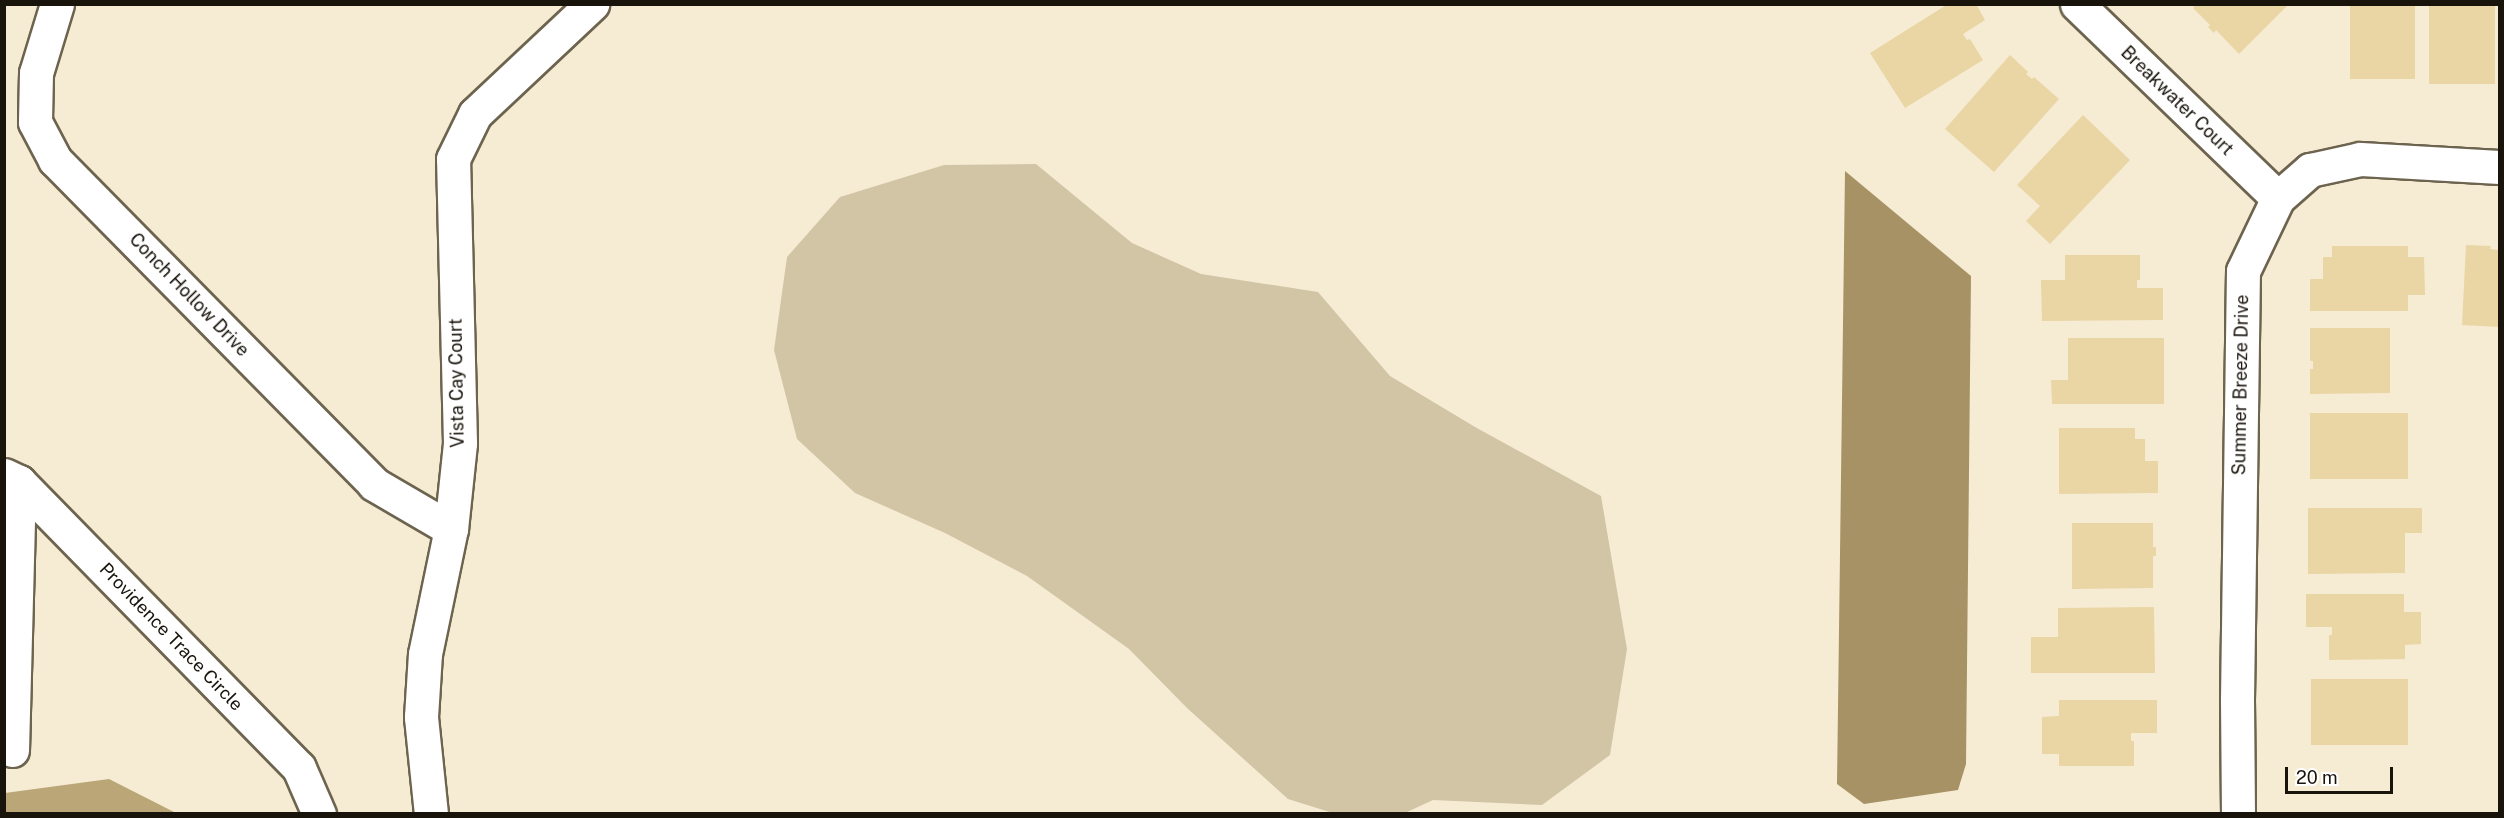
<!DOCTYPE html>
<html>
<head>
<meta charset="utf-8">
<style>
	body { margin:0 }
	#map { position:relative; width:2504px; height:818px; overflow:hidden; background:#f6ecd4; font-family:"Public Sans",sans-serif }
	div>[style] { position:absolute }
	.green>* { inset:0; background:#d2c5a5 }
	.forest>* { inset:0; background:#baa677 }
	.water>* { inset:0; background:#a69264 }
	.building>* { inset:0; background:#ead5a4; transform-origin:0 0 }
	.roads { filter:drop-shadow(2px 0 #6d644f) drop-shadow(-2px 0 #6d644f) drop-shadow(0 2px #6d644f) drop-shadow(0 -2px #6d644f) }
	.street>* { height:33px; margin:-16.5px; padding:0 16.5px; transform-origin:16.5px; border-radius:16.5px; background:#fff }
	span { translate:-50% -50%; white-space:nowrap; text-align:center; line-height:1.15; -webkit-text-stroke:5px #fff; paint-order:stroke }
	.street-label { font-size:18px; color:#18140c }
	.frame { position:absolute; inset:0; border:6px solid #18140c; pointer-events:none }
	.scale { position:absolute; left:2285px; top:767px; width:108px; height:27px; box-sizing:border-box; border:3px solid #18140c; border-top:0; padding-left:8px; font-size:18px; line-height:21px; white-space:nowrap; color:#18140c; -webkit-text-stroke:4px #fff; paint-order:stroke }
</style>
</head>
<body>
<div id="map">
	<div class="green">
		<div style="clip-path:polygon(1036px 164px,1132px 243px,1201px 274px,1318px 292px,1390px 376px,1475px 427px,1601px 496px,1627px 649px,1610px 755px,1542px 805px,1433px 800px,1405px 813px,1336px 814px,1288px 799px,1187px 708px,1129px 649px,1027px 576px,945px 533px,855px 493px,797px 439px,774px 350px,787px 257px,840px 197px,944px 165px)"></div>
	</div>
	<div class="forest">
		<div style="clip-path:polygon(109px 779px,176px 813px,5px 813px,5px 793px)"></div>
	</div>
	<div class="water">
		<div style="clip-path:polygon(1845px 171px,1971px 276px,1966px 764px,1958px 790px,1864px 804px,1837px 784px)"></div>
	</div>
	<div class="building">
		<div style="clip-path:polygon(1948px 4px,1976px 4px,1985px 20px,1963px 34px,1967px 40px,1970px 39px,1983px 60px,1905px 108px,1870px 53px)"></div>
		<div style="clip-path:polygon(2196px 4px,2289px 4px,2239px 54px,2216px 30px,2214px 33px,2208px 27px,2210px 25px,2193px 8px)"></div>
		<div style="left:2350px;top:4px;width:65px;height:75px"></div>
		<div style="left:2429px;top:4px;width:66px;height:80px"></div>
		<div style="clip-path:polygon(2010px 55px,2028px 72px,2026px 74px,2032px 79px,2034px 77px,2059px 99px,1994px 172px,1945px 129px)"></div>
		<div style="clip-path:polygon(2083px 115px,2130px 160px,2050px 244px,2026px 221px,2040px 206px,2017px 185px)"></div>
		<div style="clip-path:polygon(2466px 245px,2491px 246px,2490px 249px,2500px 250px,2500px 327px,2462px 325px)"></div>
		<div style="clip-path:polygon(2332px 246px,2408px 246px,2408px 257px,2424px 257px,2425px 295px,2408px 295px,2408px 311px,2310px 311px,2310px 279px,2323px 279px,2323px 257px,2332px 257px)"></div>
		<div style="clip-path:polygon(2065px 255px,2140px 255px,2140px 280px,2137px 280px,2137px 288px,2163px 288px,2163px 320px,2042px 321px,2041px 280px,2065px 280px)"></div>
		<div style="clip-path:polygon(2310px 328px,2390px 328px,2390px 393px,2310px 394px,2310px 369px,2313px 369px,2313px 361px,2310px 361px)"></div>
		<div style="clip-path:polygon(2068px 338px,2164px 338px,2164px 404px,2052px 404px,2051px 380px,2068px 380px)"></div>
		<div style="left:2310px;top:413px;width:98px;height:66px"></div>
		<div style="clip-path:polygon(2059px 428px,2135px 428px,2135px 439px,2145px 439px,2145px 461px,2158px 461px,2158px 493px,2059px 494px)"></div>
		<div style="clip-path:polygon(2308px 508px,2422px 508px,2422px 533px,2405px 533px,2405px 573px,2308px 574px)"></div>
		<div style="clip-path:polygon(2072px 523px,2153px 523px,2153px 547px,2156px 547px,2156px 556px,2153px 556px,2153px 588px,2072px 589px)"></div>
		<div style="clip-path:polygon(2306px 594px,2404px 594px,2404px 612px,2421px 612px,2421px 644px,2405px 645px,2405px 659px,2329px 660px,2329px 635px,2332px 635px,2332px 627px,2306px 627px)"></div>
		<div style="clip-path:polygon(2154px 607px,2155px 673px,2031px 673px,2031px 637px,2058px 637px,2058px 608px)"></div>
		<div style="left:2311px;top:679px;width:97px;height:66px"></div>
		<div style="clip-path:polygon(2059px 700px,2157px 700px,2157px 733px,2131px 733px,2131px 741px,2134px 741px,2134px 766px,2059px 766px,2059px 754px,2042px 754px,2042px 717px,2059px 716px)"></div>
	</div>
	<div class="roads">
		<div class="street">
			<div style="left:57px;top:4px;width:72px;rotate:106.9deg"></div>
			<div style="left:36px;top:73px;width:49px;rotate:91.2deg"></div>
			<div style="left:35px;top:122px;width:43px;rotate:62.2deg"></div>
			<div style="left:55px;top:160px;width:455px;rotate:45.4deg"></div>
			<div style="left:374px;top:484px;width:89px;rotate:30.3deg"></div>
			<div style="left:2077px;top:4px;width:279px;rotate:44deg"></div>
			<div style="left:4px;top:475px;width:17px;rotate:25deg"></div>
			<div style="left:19px;top:482px;width:400px;rotate:45.6deg"></div>
			<div style="left:299px;top:768px;width:50px;rotate:66.5deg"></div>
			<div style="left:12px;top:750px;width:268px;rotate:-88.5deg"></div>
			<div style="left:431px;top:814px;width:98px;rotate:-95.9deg"></div>
			<div style="left:421px;top:717px;width:63px;rotate:-86.4deg"></div>
			<div style="left:425px;top:654px;width:128px;rotate:-78.3deg"></div>
			<div style="left:451px;top:529px;width:86px;rotate:-84deg"></div>
			<div style="left:460px;top:443px;width:284px;rotate:-91.4deg"></div>
			<div style="left:453px;top:159px;width:50px;rotate:-63.9deg"></div>
			<div style="left:475px;top:114px;width:161px;rotate:-43.2deg"></div>
			<div style="left:2238px;top:814px;width:114px;rotate:-90.5deg"></div>
			<div style="left:2237px;top:700px;width:429px;rotate:-89.2deg"></div>
			<div style="left:2243px;top:271px;width:81px;rotate:-64.4deg"></div>
			<div style="left:2278px;top:198px;width:43px;rotate:-41.2deg"></div>
			<div style="left:2310px;top:170px;width:51px;rotate:-12.4deg"></div>
			<div style="left:2360px;top:159px;width:140px;rotate:3.3deg"></div>
		</div>
	</div>
	<div class="street-label">
		<span style="left:2177px;top:101px;rotate:44deg">Breakwater Court</span>
		<span style="left:189px;top:295px;rotate:46deg">Conch Hollow Drive</span>
		<span style="left:457px;top:383px;rotate:-91deg">Vista Cay Court</span>
		<span style="left:2241px;top:385px;rotate:-89deg">Summer Breeze Drive</span>
		<span style="left:171px;top:637px;rotate:46deg">Providence Trace Circle</span>
	</div>
	<div class="frame"></div>
	<div class="scale">20 m</div>
</div>
</body>
</html>
